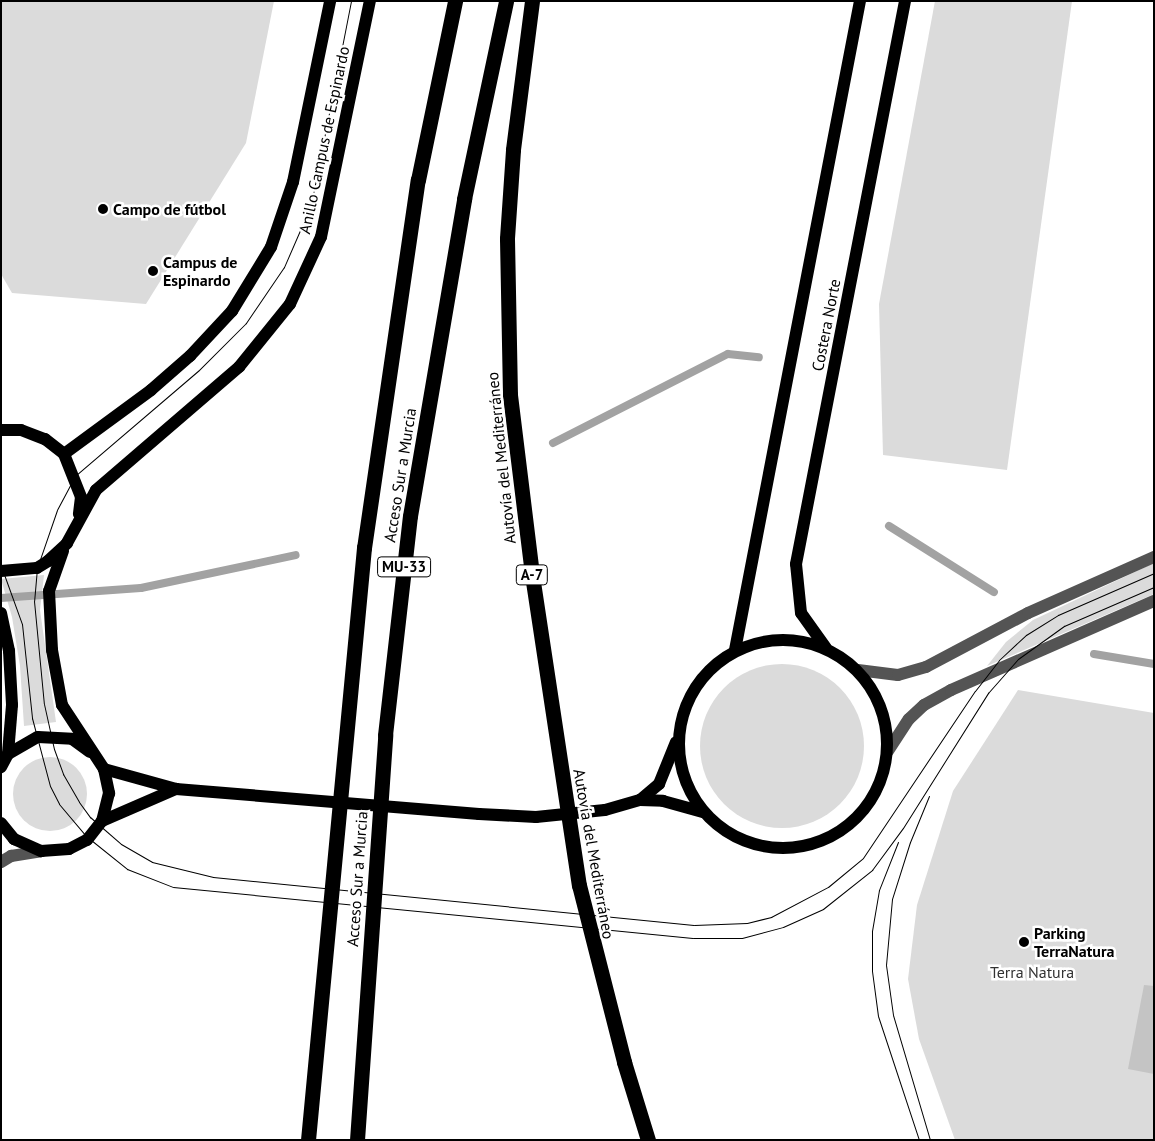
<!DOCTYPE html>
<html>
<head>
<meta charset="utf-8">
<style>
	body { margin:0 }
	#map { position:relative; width:1155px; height:1141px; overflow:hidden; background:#fff; font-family:"PT Sans",sans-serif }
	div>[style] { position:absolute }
	.green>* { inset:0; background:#dbdbdb }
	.round { border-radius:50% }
	.stream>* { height:8px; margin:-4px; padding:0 4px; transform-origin:4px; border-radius:4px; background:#a2a2a2 }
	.building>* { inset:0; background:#c4c4c4 }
	.minor>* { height:12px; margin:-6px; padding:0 6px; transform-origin:6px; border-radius:6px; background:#545454 }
	.major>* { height:12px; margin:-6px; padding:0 6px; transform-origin:6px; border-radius:6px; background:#000 }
	.major>.ring { margin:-6px; padding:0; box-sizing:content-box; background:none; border:12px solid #000; border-radius:50% }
	.highway>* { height:15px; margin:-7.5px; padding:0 7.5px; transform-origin:7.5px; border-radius:7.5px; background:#000 }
	.tram>* { height:1px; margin:-0.5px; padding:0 0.5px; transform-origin:0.5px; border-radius:0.5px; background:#000 }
	.dots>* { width:14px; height:14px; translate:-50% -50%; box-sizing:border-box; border:2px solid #fff; border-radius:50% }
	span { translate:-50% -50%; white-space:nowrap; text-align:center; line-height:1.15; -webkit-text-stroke:5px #fff; paint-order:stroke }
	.shield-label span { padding:1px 4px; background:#fff; border:1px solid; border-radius:4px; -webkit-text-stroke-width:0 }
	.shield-label { font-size:15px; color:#000; font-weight:700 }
	.street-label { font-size:16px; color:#000 }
	.poi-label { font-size:16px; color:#000; font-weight:700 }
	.left { translate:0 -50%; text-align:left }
	.park-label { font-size:16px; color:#323232 }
	.frame { position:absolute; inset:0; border:2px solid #000; pointer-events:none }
</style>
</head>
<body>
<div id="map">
	<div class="green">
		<div style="clip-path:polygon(1px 1px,274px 1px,246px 143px,146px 304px,12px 293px,1px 274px)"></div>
		<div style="clip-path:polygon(935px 1px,1072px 1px,1007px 470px,883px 455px,879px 304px)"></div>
		<div style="clip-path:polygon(1154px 563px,1154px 594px,987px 666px,1006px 642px,1033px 620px)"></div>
		<div style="clip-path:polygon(44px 575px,40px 610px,56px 722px,24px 726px,20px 666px,12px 617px,1px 579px)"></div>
		<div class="round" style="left:700px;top:664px;width:164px;height:164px"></div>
		<div style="clip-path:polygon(1018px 690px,1154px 713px,1154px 1140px,955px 1140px,919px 1039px,908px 979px,917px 905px,953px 791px)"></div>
		<div class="round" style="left:13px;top:757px;width:74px;height:74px"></div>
	</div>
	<div class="stream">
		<div style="left:553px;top:443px;width:196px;rotate:-27deg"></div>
		<div style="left:728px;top:354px;width:31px;rotate:6deg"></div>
		<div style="left:889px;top:526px;width:124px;rotate:32.2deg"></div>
		<div style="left:1px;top:598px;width:140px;rotate:-4.1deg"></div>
		<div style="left:141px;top:588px;width:158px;rotate:-12deg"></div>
		<div style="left:1094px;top:654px;width:61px;rotate:9.5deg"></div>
	</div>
	<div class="building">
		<div style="clip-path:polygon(1144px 985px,1154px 986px,1154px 1074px,1128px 1069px)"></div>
	</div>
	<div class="minor">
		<div style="left:858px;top:670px;width:40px;rotate:7.1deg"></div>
		<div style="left:898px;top:675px;width:29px;rotate:-16deg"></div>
		<div style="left:926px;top:667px;width:115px;rotate:-27.9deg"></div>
		<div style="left:1028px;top:613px;width:138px;rotate:-24deg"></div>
		<div style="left:888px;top:751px;width:38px;rotate:-57deg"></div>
		<div style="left:909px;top:719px;width:21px;rotate:-43deg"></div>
		<div style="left:924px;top:705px;width:31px;rotate:-29deg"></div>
		<div style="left:951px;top:690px;width:222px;rotate:-23.7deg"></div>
		<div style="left:1px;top:862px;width:12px;rotate:-31deg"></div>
		<div style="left:11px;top:856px;width:30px;rotate:-9deg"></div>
	</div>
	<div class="major">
		<div style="left:1px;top:430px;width:20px"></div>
		<div style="left:21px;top:430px;width:26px;rotate:21deg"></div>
		<div style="left:45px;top:439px;width:24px;rotate:38deg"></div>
		<div style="left:64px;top:454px;width:46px;rotate:68.4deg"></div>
		<div style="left:81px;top:497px;width:17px;rotate:97deg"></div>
		<div style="left:64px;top:454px;width:108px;rotate:-36.3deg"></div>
		<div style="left:151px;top:390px;width:52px;rotate:-41.1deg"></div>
		<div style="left:190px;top:356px;width:62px;rotate:-47deg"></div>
		<div style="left:232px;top:311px;width:75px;rotate:-58.6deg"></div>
		<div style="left:271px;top:247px;width:69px;rotate:-71.3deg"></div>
		<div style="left:293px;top:182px;width:185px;rotate:-78.4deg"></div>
		<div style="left:63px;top:551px;width:42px;rotate:109.3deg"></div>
		<div style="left:49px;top:591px;width:59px;rotate:87.1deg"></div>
		<div style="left:52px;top:650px;width:56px;rotate:79.7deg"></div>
		<div style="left:62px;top:705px;width:77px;rotate:56.7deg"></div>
		<div style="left:104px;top:769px;width:25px;rotate:78deg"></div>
		<div style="left:109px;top:793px;width:29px;rotate:104deg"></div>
		<div style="left:1px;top:571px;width:36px;rotate:-5deg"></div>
		<div style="left:37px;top:568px;width:13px;rotate:-32deg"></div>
		<div style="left:48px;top:561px;width:26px;rotate:-43deg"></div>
		<div style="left:67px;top:543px;width:60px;rotate:-61.3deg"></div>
		<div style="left:96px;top:490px;width:189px;rotate:-40.7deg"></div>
		<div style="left:239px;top:367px;width:81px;rotate:-51deg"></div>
		<div style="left:290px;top:304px;width:74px;rotate:-65.2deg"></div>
		<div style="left:321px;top:237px;width:241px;rotate:-78.3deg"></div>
		<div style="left:1px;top:613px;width:39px;rotate:78deg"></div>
		<div style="left:9px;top:651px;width:54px;rotate:86.8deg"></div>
		<div style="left:12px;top:705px;width:49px;rotate:94.7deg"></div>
		<div style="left:8px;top:754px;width:15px;rotate:118deg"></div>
		<div class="ring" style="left:679px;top:640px;width:196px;height:196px"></div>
		<div style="left:826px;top:648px;width:43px;rotate:-125.5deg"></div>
		<div style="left:801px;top:613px;width:49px;rotate:-95.8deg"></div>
		<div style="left:796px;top:564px;width:573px;rotate:-79.04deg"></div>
		<div style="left:735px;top:650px;width:661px;rotate:-79.1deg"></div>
		<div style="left:8px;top:754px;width:34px;rotate:-30deg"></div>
		<div style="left:38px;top:737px;width:34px;rotate:3deg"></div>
		<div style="left:72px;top:739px;width:22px;rotate:36deg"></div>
		<div style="left:104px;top:769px;width:75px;rotate:15.5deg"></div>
		<div style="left:176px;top:789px;width:304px;rotate:4.7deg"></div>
		<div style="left:479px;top:814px;width:57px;rotate:3deg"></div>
		<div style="left:536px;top:817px;width:69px;rotate:-5.8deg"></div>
		<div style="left:605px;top:810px;width:36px;rotate:-16deg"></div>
		<div style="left:640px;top:800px;width:23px;rotate:2deg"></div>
		<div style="left:663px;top:801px;width:41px;rotate:15.4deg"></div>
		<div style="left:640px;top:800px;width:25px;rotate:-40deg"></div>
		<div style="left:659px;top:784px;width:45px;rotate:-68deg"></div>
		<div style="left:1px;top:823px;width:21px;rotate:51deg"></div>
		<div style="left:14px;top:839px;width:30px;rotate:24deg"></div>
		<div style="left:41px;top:851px;width:28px;rotate:-4deg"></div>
		<div style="left:69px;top:849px;width:20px;rotate:-27deg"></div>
		<div style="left:87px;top:840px;width:24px;rotate:-52deg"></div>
		<div style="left:102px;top:821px;width:81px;rotate:-23.4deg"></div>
	</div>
	<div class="highway">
		<div style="left:532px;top:1px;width:150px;rotate:97.3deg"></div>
		<div style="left:513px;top:150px;width:89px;rotate:93.9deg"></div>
		<div style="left:507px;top:239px;width:156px;rotate:88.9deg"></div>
		<div style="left:510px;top:395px;width:181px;rotate:83deg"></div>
		<div style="left:532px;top:575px;width:314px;rotate:81.4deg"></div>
		<div style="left:579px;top:885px;width:183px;rotate:75.7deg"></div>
		<div style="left:624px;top:1062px;width:82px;rotate:72.9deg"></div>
		<div style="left:308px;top:1140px;width:595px;rotate:-84.6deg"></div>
		<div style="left:364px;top:548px;width:372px;rotate:-81.7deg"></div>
		<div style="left:418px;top:180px;width:183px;rotate:-78.3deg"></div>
		<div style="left:357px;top:1140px;width:406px;rotate:-86deg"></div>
		<div style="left:385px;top:735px;width:220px;rotate:-83.5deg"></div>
		<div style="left:410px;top:516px;width:322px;rotate:-80.3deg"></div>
		<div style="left:464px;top:199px;width:202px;rotate:-78deg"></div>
	</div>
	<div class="tram">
		<div style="left:351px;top:1px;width:208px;rotate:101.1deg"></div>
		<div style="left:311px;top:205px;width:68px;rotate:113.5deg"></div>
		<div style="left:284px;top:267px;width:68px;rotate:124.2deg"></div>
		<div style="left:246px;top:323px;width:66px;rotate:135deg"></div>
		<div style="left:199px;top:370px;width:163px;rotate:139.5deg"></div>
		<div style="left:75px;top:476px;width:38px;rotate:118deg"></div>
		<div style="left:57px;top:510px;width:61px;rotate:109deg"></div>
		<div style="left:37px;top:568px;width:33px;rotate:95deg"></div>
		<div style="left:34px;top:601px;width:103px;rotate:84.5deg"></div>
		<div style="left:44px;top:704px;width:46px;rotate:77.5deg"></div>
		<div style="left:54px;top:749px;width:27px;rotate:70deg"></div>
		<div style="left:63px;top:774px;width:32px;rotate:60deg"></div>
		<div style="left:79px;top:802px;width:19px;rotate:54deg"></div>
		<div style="left:90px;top:817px;width:41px;rotate:41.1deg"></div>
		<div style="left:121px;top:844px;width:36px;rotate:30deg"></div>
		<div style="left:152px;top:862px;width:63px;rotate:13.8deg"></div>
		<div style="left:213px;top:877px;width:483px;rotate:5.7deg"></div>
		<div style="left:694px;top:925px;width:53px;rotate:-2.2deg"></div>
		<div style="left:747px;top:923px;width:25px;rotate:-14deg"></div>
		<div style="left:771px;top:917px;width:64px;rotate:-27.8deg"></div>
		<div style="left:828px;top:887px;width:45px;rotate:-39.6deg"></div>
		<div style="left:863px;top:858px;width:201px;rotate:-56.2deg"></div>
		<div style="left:975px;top:691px;width:39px;rotate:-52deg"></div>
		<div style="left:999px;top:660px;width:37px;rotate:-43deg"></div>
		<div style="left:1026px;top:635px;width:38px;rotate:-32deg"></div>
		<div style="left:1058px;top:615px;width:105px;rotate:-23.6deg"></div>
		<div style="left:1px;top:566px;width:62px;rotate:70.1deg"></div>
		<div style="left:22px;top:624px;width:95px;rotate:83.9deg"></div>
		<div style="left:32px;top:718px;width:70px;rotate:75.2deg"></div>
		<div style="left:50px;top:786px;width:20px;rotate:63deg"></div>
		<div style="left:59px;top:804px;width:42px;rotate:49.8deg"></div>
		<div style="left:86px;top:836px;width:53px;rotate:38.8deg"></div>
		<div style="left:127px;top:869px;width:49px;rotate:21.4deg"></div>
		<div style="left:173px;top:887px;width:522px;rotate:5.6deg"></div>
		<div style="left:693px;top:938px;width:49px"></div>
		<div style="left:742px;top:938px;width:42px;rotate:-15deg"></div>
		<div style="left:783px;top:927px;width:44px;rotate:-24.2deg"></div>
		<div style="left:823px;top:909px;width:63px;rotate:-38.5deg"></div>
		<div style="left:872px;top:870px;width:52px;rotate:-53.6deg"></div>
		<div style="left:903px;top:828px;width:160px;rotate:-57.8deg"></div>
		<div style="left:988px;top:693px;width:45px;rotate:-48.6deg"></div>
		<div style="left:1018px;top:659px;width:57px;rotate:-35.7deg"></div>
		<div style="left:1064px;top:626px;width:98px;rotate:-23.4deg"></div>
		<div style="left:929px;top:796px;width:50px;rotate:112.4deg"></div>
		<div style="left:910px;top:842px;width:60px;rotate:107.5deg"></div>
		<div style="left:892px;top:899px;width:66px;rotate:95.2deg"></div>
		<div style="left:886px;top:965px;width:50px;rotate:82deg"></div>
		<div style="left:893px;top:1015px;width:130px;rotate:73.5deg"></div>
		<div style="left:898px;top:842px;width:52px;rotate:111.6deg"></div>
		<div style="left:879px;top:890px;width:42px;rotate:99.7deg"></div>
		<div style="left:872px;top:931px;width:40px;rotate:90deg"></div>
		<div style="left:872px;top:971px;width:45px;rotate:82.4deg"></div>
		<div style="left:878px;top:1016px;width:131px;rotate:71.7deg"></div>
	</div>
	<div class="dots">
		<div style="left:103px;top:209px;background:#000"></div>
		<div style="left:153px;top:271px;background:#000"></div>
		<div style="left:1024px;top:942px;background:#000"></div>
	</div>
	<div class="shield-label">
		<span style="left:404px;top:567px">MU-33</span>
		<span style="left:532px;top:575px">A-7</span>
	</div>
	<div class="street-label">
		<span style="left:324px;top:140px;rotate:-78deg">Anillo Campus de Espinardo</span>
		<span style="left:826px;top:325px;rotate:-79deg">Costera Norte</span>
		<span style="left:501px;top:458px;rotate:-96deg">Autovía del Mediterráneo</span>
		<span style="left:400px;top:475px;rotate:-81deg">Acceso Sur a Murcia</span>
		<span style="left:594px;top:854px;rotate:80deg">Autovía del Mediterráneo</span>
		<span style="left:357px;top:879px;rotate:-86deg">Acceso Sur a Murcia</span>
	</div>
	<div class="poi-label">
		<span class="left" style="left:113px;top:209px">Campo de fútbol</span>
		<span class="left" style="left:163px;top:271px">Campus de<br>Espinardo</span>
		<span class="left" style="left:1034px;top:942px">Parking<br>TerraNatura</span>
	</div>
	<div class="park-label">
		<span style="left:1032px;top:972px">Terra Natura</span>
	</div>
	<div class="frame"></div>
</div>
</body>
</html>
